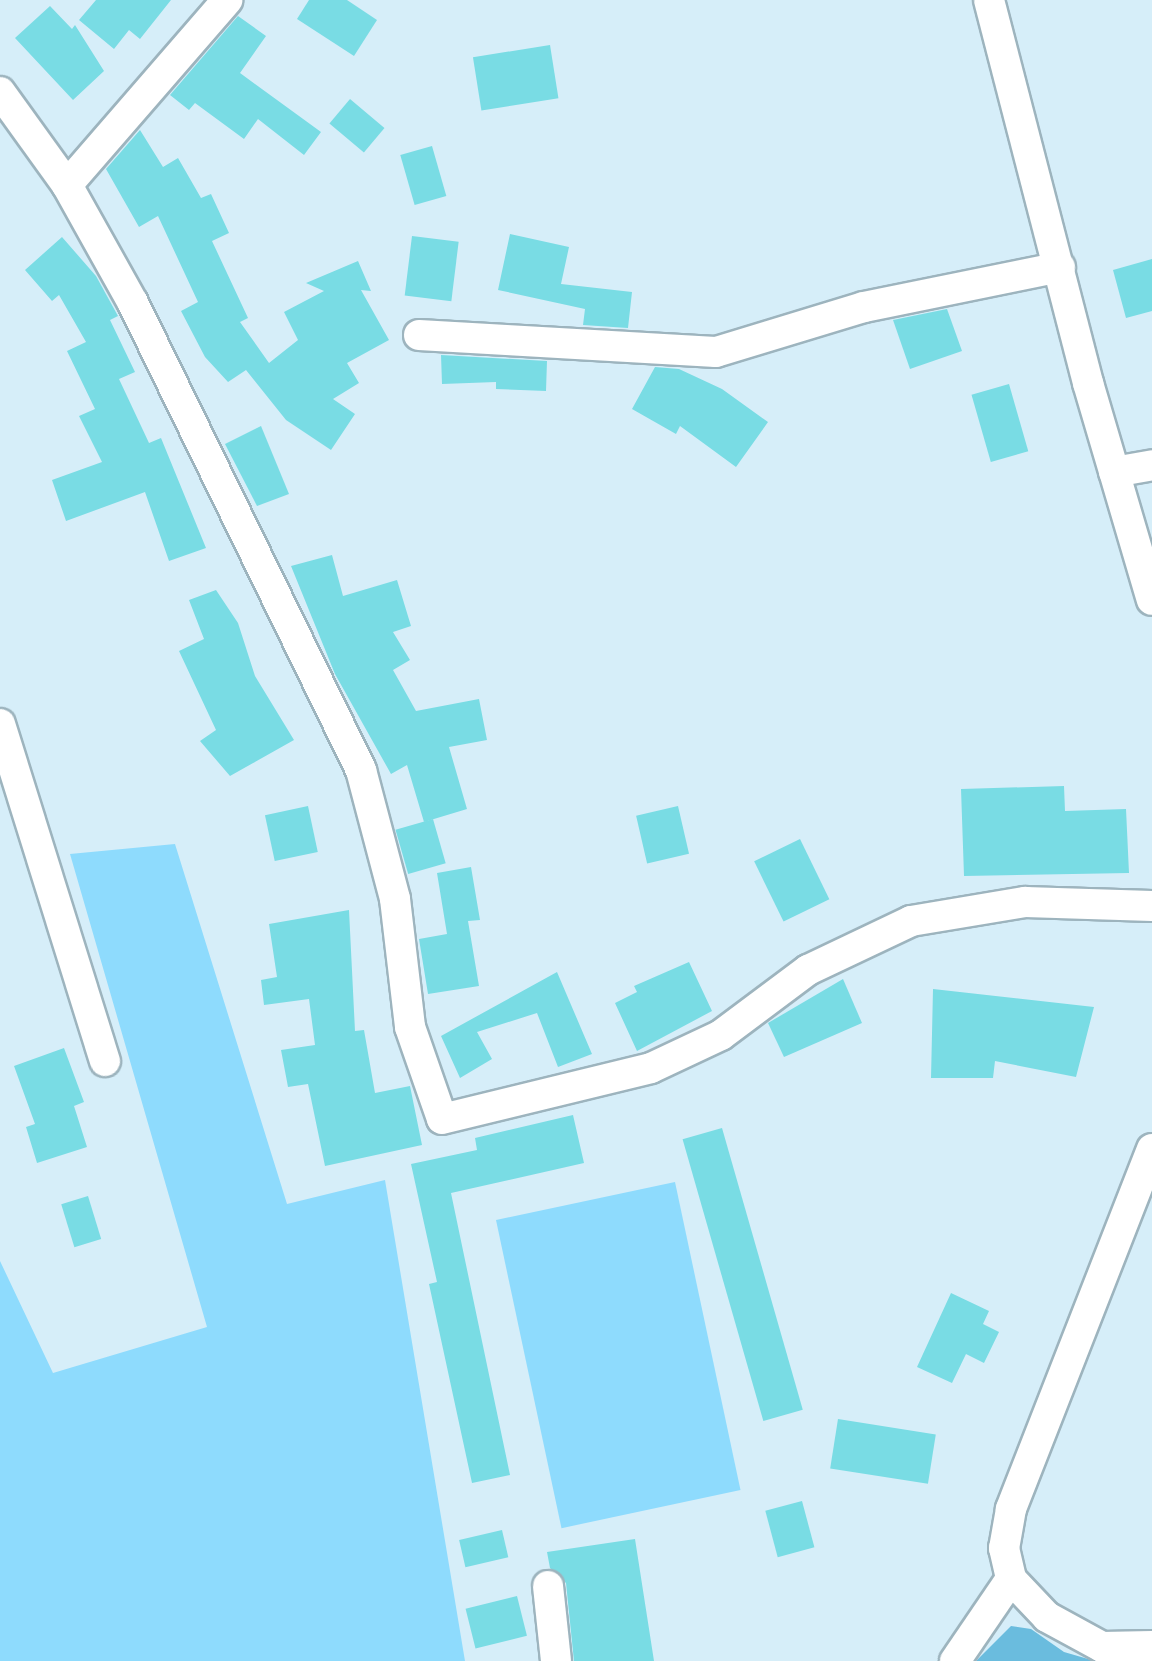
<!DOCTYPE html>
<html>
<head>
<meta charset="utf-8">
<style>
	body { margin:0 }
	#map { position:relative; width:1152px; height:1661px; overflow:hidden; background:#d6eef9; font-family:Arial,sans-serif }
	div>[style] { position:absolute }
	.green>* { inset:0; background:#8edbfd; transform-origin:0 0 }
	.forest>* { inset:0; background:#6abcde }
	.building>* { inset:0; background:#79dce4; transform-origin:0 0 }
	.roads { filter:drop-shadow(2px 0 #9db4be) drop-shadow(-2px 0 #9db4be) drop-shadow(0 2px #9db4be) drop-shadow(0 -2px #9db4be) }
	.minor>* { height:30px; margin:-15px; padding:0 15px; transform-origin:15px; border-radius:15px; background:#fff }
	span { translate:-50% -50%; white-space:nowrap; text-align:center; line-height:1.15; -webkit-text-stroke:9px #d6eef9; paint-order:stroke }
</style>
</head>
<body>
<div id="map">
	<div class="green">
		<div style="clip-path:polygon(175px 844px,287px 1204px,385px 1180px,465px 1661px,0 1661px,0 1261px,53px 1373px,207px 1327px,70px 854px)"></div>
		<div style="left:675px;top:1182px;width:315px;height:183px;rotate:78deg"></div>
	</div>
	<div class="forest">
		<div style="clip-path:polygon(1011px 1626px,1031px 1629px,1064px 1652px,1095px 1661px,976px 1661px)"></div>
	</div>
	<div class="building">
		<div style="clip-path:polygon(96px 0,171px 0,140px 39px,129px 30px,114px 49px,79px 20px)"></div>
		<div style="clip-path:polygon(309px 0,347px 0,377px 20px,354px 56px,297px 19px)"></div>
		<div style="clip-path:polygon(50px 6px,72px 29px,75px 25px,104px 71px,73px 100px,15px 38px)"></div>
		<div style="clip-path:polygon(238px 16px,266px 36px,240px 73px,321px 132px,304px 155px,258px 119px,244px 139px,195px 103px,189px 110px,170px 95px)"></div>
		<div style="left:550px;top:45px;width:54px;height:78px;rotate:81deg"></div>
		<div style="left:350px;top:99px;width:45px;height:32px;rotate:40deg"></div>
		<div style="clip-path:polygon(140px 130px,163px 167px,178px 158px,201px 198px,211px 194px,229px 233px,212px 241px,248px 318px,240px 322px,269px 363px,298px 340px,284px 312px,324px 291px,306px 283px,358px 261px,371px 291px,361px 290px,389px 340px,347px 363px,359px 383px,333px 399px,355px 414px,331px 450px,286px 420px,246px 370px,228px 382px,205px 357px,181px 311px,198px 302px,158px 216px,139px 227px,106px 169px)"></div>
		<div style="left:432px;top:146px;width:52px;height:33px;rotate:74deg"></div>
		<div style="clip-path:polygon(510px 234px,569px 247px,561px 284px,632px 292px,628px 328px,583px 325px,585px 309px,498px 290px)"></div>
		<div style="left:412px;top:236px;width:47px;height:60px;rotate:7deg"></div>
		<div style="clip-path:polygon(62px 237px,96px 276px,118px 316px,110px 320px,135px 372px,119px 379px,149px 443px,161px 438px,206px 548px,169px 561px,145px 492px,66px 521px,52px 480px,102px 462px,79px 416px,95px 409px,67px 351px,86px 342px,59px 295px,52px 301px,25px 270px)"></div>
		<div style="clip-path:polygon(1152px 259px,1152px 311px,1126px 318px,1113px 270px)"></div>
		<div style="clip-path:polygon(947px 309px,962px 351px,910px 369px,893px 320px)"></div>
		<div style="clip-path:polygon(441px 355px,547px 361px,546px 391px,496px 389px,496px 382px,442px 384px)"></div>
		<div style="clip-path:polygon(655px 367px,679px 369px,722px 389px,768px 422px,736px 467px,680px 426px,676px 434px,632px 409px)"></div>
		<div style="left:1009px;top:384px;width:70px;height:39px;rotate:74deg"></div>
		<div style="clip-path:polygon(261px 426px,289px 494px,257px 506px,225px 444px)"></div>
		<div style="clip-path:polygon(332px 555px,343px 596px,397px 580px,411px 626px,393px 632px,410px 660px,393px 670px,416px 711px,479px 699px,487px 740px,449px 747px,467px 809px,424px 822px,407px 765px,391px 774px,335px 674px,291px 566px)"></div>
		<div style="clip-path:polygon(216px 590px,238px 623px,255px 676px,294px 740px,230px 776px,200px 741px,216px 730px,179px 651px,204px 639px,189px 600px)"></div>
		<div style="clip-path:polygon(1064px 786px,1065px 811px,1126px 809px,1129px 873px,964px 876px,961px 789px)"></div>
		<div style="left:308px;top:806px;width:47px;height:44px;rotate:78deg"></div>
		<div style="left:678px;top:806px;width:49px;height:43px;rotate:77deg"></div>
		<div style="left:433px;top:819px;width:46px;height:39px;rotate:74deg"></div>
		<div style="left:800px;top:839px;width:67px;height:51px;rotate:64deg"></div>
		<div style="clip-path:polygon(471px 867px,480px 920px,468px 921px,479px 986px,428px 994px,419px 939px,447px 934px,437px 873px)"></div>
		<div style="clip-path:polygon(349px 910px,355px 1031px,364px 1030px,375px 1093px,410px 1086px,422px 1145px,325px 1166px,308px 1084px,288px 1087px,281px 1050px,315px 1045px,309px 999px,264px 1005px,261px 980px,277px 977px,269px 924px)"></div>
		<div style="clip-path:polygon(689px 962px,712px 1011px,637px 1051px,615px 1003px,637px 992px,634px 986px)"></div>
		<div style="clip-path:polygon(557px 972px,592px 1054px,558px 1067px,537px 1013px,477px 1032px,492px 1059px,460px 1078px,441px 1036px)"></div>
		<div style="clip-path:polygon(843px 979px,862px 1023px,784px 1057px,768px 1023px)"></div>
		<div style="clip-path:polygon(933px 989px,1094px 1007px,1076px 1077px,995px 1061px,993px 1078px,931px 1078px)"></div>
		<div style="clip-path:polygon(64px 1048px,84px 1102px,74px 1106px,87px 1147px,37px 1163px,26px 1127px,35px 1124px,14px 1066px)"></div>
		<div style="clip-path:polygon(573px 1115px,584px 1163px,451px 1193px,510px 1475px,472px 1483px,429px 1284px,437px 1282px,411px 1164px,477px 1150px,475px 1138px)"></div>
		<div style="left:722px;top:1128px;width:293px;height:41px;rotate:74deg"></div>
		<div style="left:88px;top:1196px;width:45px;height:28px;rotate:73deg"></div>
		<div style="clip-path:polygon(951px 1293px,989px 1311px,983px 1324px,999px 1332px,984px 1363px,966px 1354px,952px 1383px,917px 1367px)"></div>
		<div style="left:838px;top:1419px;width:99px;height:50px;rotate:9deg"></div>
		<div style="left:802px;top:1501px;width:48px;height:38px;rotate:75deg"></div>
		<div style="left:502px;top:1530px;width:28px;height:44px;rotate:77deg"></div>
		<div style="clip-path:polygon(635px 1539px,654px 1661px,574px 1661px,566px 1583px,550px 1568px,547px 1552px)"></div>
		<div style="left:517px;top:1596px;width:41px;height:53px;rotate:76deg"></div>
	</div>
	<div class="roads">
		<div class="minor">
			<div style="left:989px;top:0;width:396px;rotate:75.5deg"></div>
			<div style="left:1088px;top:383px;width:226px;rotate:73.6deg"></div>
			<div style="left:0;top:92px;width:115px;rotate:54.2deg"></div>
			<div style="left:67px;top:185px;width:135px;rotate:60.8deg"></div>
			<div style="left:133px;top:303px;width:520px;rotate:63.98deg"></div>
			<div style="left:361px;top:770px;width:133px;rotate:75.2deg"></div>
			<div style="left:395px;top:899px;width:129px;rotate:83.3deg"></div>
			<div style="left:410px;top:1027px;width:97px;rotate:70.8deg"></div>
			<div style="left:442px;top:1119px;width:215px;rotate:-13.7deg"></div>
			<div style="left:651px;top:1068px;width:77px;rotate:-25.2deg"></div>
			<div style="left:721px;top:1035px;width:109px;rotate:-36.8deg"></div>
			<div style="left:808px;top:970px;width:114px;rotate:-25.4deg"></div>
			<div style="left:911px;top:921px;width:116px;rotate:-9.5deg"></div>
			<div style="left:1025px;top:902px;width:127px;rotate:1.8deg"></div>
			<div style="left:67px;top:185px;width:245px;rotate:-49.1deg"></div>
			<div style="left:419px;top:335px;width:297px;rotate:3.3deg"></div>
			<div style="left:716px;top:352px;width:155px;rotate:-16.9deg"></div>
			<div style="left:864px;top:307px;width:200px;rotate:-11.5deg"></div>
			<div style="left:1114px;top:472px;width:39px;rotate:-10deg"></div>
			<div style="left:0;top:724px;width:353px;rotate:72.7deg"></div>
			<div style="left:1152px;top:1149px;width:387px;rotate:111.4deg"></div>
			<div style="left:1011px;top:1509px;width:40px;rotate:100deg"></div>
			<div style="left:1004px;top:1548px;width:32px;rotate:77deg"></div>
			<div style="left:1011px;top:1579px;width:52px;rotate:46.5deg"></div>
			<div style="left:1047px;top:1617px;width:63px;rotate:28.6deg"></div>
			<div style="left:1102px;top:1647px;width:50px;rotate:-1.1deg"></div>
			<div style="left:548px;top:1586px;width:75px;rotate:83.9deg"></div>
			<div style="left:955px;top:1661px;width:99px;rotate:-55.7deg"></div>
		</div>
	</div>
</div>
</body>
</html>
